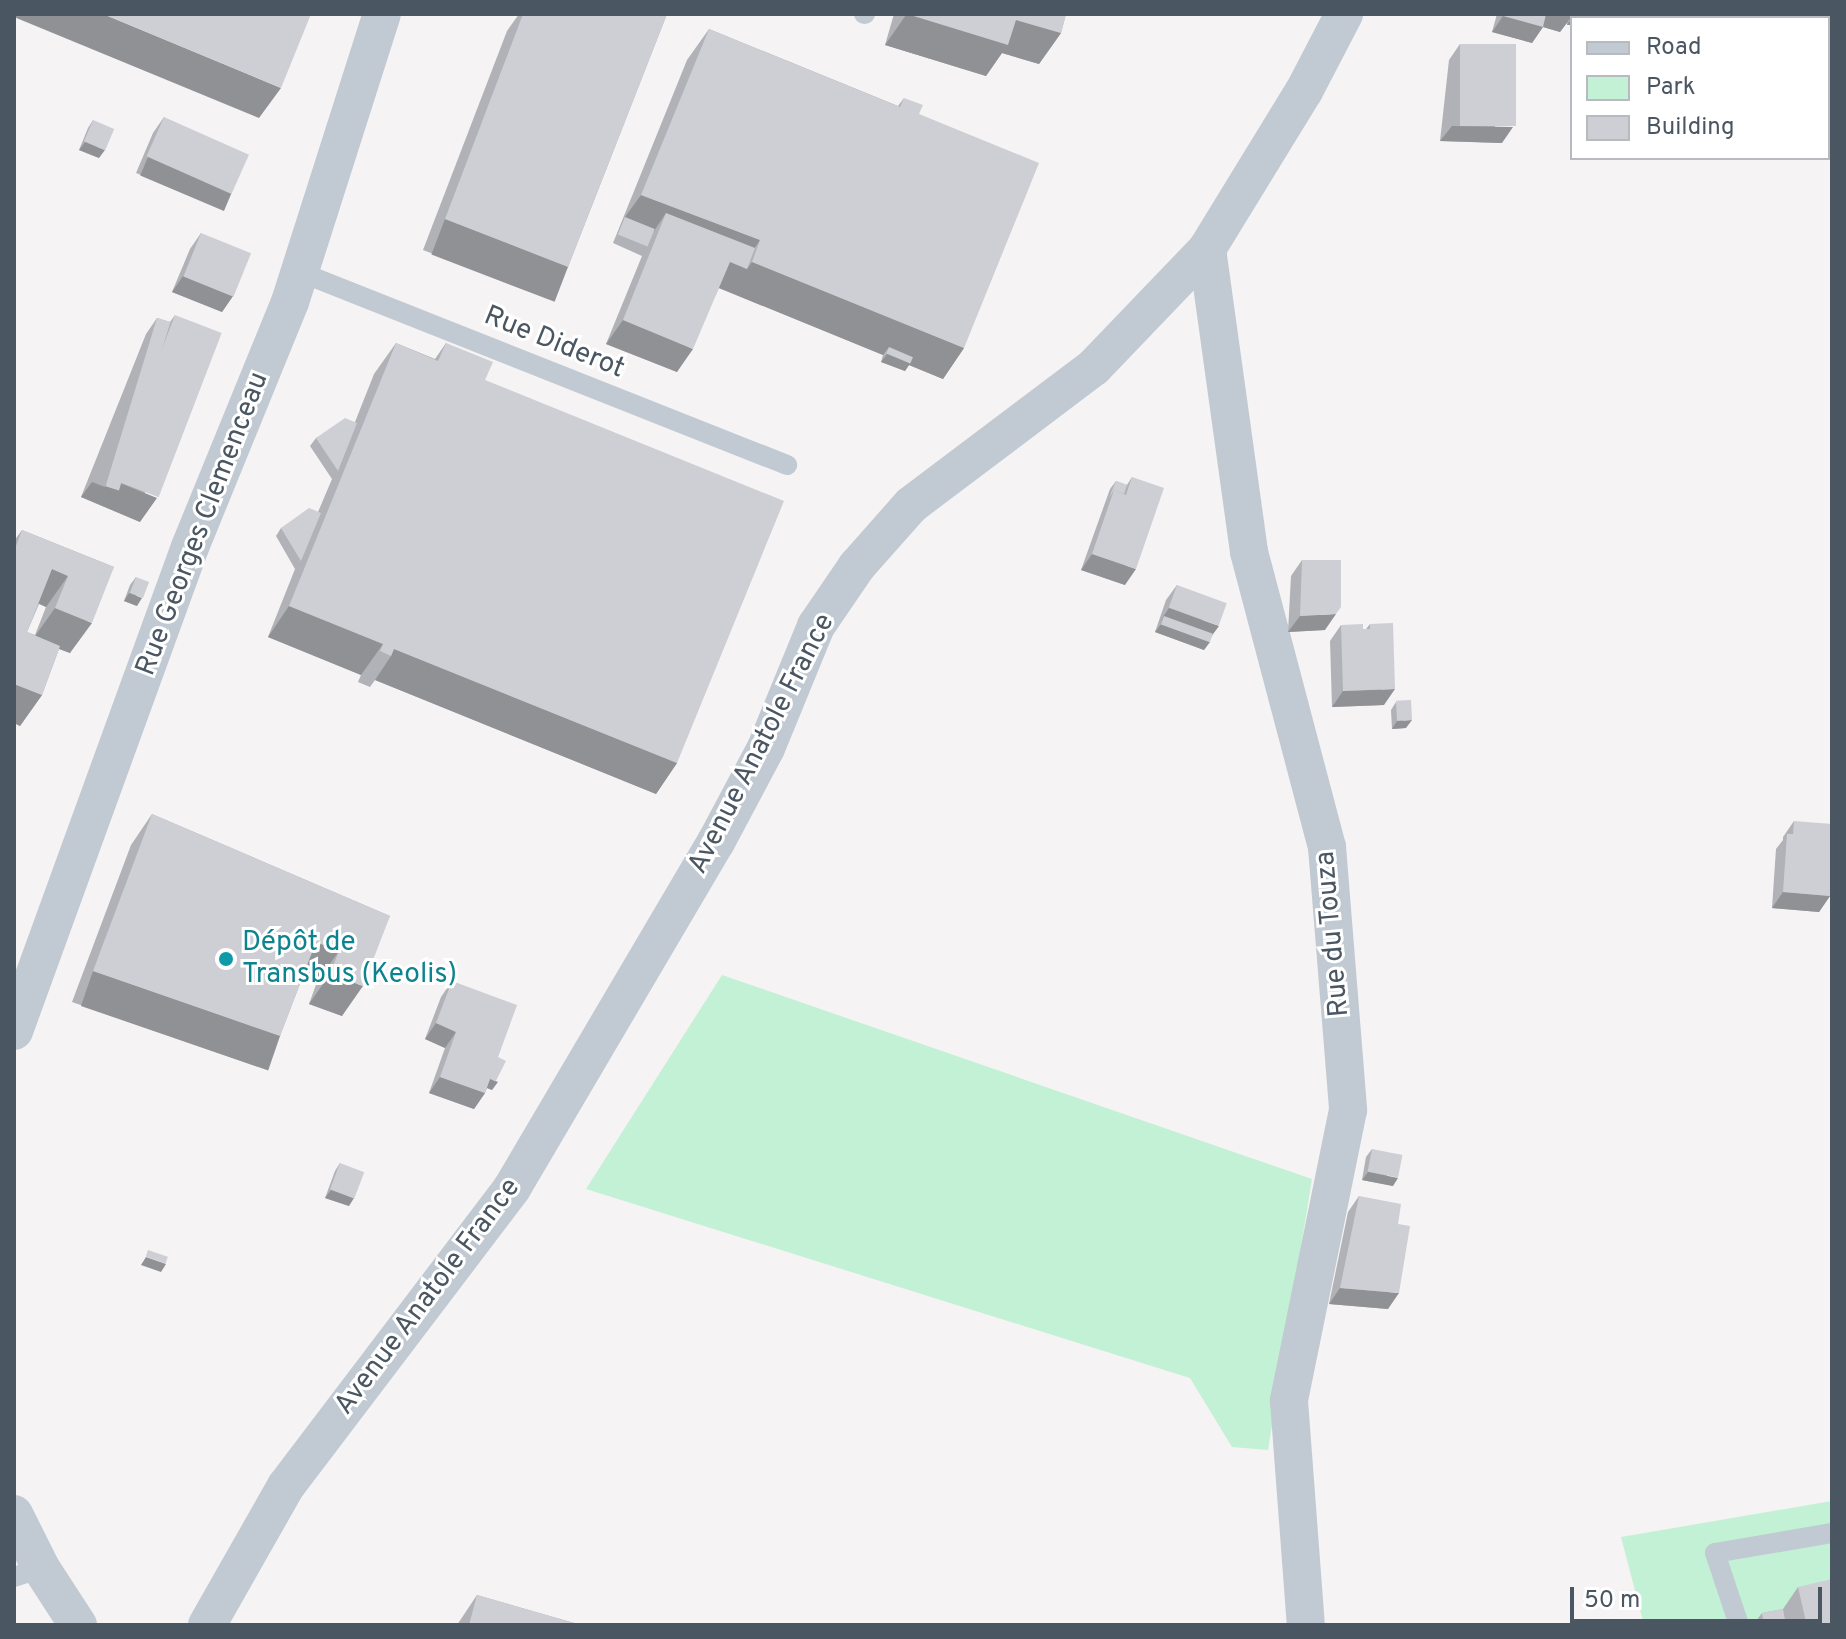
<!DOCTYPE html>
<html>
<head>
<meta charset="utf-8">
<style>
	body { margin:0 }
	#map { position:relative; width:1846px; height:1639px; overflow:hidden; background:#f5f3f3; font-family:Overpass,sans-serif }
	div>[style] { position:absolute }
	.green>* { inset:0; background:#c3f1d5 }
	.lane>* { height:20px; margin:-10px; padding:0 10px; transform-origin:10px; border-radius:10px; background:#c1cad2 }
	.street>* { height:38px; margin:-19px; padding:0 19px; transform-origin:19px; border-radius:19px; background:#c1cad2 }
	.wall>* { inset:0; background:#b0b2b7 }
	.shaded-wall>* { inset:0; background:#909195; transform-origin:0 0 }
	.building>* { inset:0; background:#cdcfd5; transform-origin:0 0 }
	.dots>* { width:22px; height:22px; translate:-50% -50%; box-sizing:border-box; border:4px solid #fff; border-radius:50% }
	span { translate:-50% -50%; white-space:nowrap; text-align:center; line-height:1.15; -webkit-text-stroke:6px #fff; paint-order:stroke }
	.street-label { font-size:28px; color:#4a5661 }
	.culture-label { font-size:28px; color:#0d838f }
	.left { translate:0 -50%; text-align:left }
	.frame { position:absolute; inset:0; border:16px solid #4a5661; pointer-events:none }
	.legend { position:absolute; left:1570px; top:16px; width:260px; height:144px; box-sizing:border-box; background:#fff; border:2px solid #b7bbc0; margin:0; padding:10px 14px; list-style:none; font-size:24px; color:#4a5661 }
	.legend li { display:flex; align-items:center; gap:16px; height:40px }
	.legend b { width:40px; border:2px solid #b7bbc0 }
	.scale { position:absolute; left:1570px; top:1587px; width:252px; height:36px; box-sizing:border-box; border:4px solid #4a5661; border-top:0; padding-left:10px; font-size:24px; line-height:28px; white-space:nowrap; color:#4a5661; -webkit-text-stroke:6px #fff; paint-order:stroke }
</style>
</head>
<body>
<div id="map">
	<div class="green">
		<div style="clip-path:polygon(722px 975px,1312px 1179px,1268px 1450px,1232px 1447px,1190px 1378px,586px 1189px)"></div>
		<div style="clip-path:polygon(1832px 1501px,1832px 1625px,1644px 1625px,1621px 1537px)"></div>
	</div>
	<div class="lane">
		<div style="left:864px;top:14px;width:1px"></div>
		<div style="left:300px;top:272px;width:524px;rotate:21.62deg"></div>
		<div style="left:14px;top:1577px;width:28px;rotate:-18deg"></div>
		<div style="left:1739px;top:1625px;width:76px;rotate:-108.4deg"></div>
		<div style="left:1715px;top:1553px;width:119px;rotate:-9.7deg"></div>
	</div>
	<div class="street">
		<div style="left:1207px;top:249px;width:306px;rotate:82.1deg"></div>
		<div style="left:1249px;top:552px;width:305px;rotate:75.2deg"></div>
		<div style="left:1327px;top:847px;width:264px;rotate:85.4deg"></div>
		<div style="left:1348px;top:1110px;width:297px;rotate:101.5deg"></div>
		<div style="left:1289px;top:1401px;width:225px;rotate:85.7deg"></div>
		<div style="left:14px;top:1031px;width:515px;rotate:-70.02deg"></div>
		<div style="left:190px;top:547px;width:265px;rotate:-67.8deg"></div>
		<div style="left:290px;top:302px;width:302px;rotate:-72.3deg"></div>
		<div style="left:14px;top:1514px;width:60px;rotate:63.4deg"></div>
		<div style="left:41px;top:1568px;width:68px;rotate:57deg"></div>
		<div style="left:207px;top:1625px;width:160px;rotate:-60.4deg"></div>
		<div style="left:286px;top:1486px;width:374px;rotate:-52.8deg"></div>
		<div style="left:512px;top:1188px;width:402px;rotate:-59.5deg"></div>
		<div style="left:716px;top:842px;width:106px;rotate:-62deg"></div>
		<div style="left:766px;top:748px;width:132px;rotate:-67.7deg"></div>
		<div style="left:816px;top:626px;width:73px;rotate:-55.7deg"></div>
		<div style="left:857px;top:566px;width:81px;rotate:-48.5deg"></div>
		<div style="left:911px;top:505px;width:229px;rotate:-37deg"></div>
		<div style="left:1094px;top:367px;width:163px;rotate:-46.2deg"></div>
		<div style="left:1207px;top:249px;width:185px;rotate:-58.5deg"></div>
		<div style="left:1304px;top:91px;width:87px;rotate:-62.5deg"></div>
	</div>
	<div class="wall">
		<div style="clip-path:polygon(519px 14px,667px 14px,568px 267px,547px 298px,423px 250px,507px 31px)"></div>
		<div style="clip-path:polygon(894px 14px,1066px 14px,1061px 33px,1039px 64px,1002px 53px,986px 76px,885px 45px)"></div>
		<div style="clip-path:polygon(1497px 14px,1601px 14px,1567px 25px,1567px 23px,1560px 32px,1543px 27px,1532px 43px,1492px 32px)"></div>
		<div style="clip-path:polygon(709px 29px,898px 106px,904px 98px,919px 114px,964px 348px,943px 379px,909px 365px,905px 371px,881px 362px,883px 355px,719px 288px,677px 372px,606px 344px,642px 256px,613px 243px,687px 60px)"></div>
		<div style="clip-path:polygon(1460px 44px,1502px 143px,1440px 141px,1449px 60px)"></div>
		<div style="clip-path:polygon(164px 117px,221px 208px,136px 173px,153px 133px)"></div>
		<div style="clip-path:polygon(93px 120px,99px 158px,79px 150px,88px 128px)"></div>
		<div style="clip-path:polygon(201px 233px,233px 296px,222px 312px,172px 292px,190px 249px)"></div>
		<div style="clip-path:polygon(175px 315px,140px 522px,81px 497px,146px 334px,157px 318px,170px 322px)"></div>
		<div style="clip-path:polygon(396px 343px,435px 359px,446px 343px,485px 380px,677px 763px,656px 794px,375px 680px,370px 687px,358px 682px,361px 675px,268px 637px,295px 569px,276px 536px,281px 528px,318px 512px,332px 479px,310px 446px,316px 438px,355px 422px,374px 374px)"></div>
		<div style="clip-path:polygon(1132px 477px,1125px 585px,1081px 570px,1110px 489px,1116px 481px,1127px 485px)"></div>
		<div style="clip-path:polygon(evenodd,22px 530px,114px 567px,70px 653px,59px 649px,42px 695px,20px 726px,14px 723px,14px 541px,22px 530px,39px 604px,46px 607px,35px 635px,27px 632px,39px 604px)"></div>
		<div style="clip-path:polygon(1302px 560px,1325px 630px,1288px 632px,1291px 576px)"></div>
		<div style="clip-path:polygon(136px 577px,137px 606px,124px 601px,130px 585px)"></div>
		<div style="clip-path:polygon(1177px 585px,1213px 634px,1204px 650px,1155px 632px,1166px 600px)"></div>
		<div style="clip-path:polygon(1370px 624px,1384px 705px,1332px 707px,1330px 641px,1341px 625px,1363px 629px,1366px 629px)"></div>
		<div style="clip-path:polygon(1396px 702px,1406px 728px,1392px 729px,1391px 710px)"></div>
		<div style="clip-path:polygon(152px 814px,390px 916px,342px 1016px,309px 1004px,317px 982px,303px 976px,280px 1036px,258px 1067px,72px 1002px,131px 845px)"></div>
		<div style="clip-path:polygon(1794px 821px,1830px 896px,1819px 912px,1772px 908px,1776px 849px,1783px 840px,1783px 837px)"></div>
		<div style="clip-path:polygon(452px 981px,498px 1057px,492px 1090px,487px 1088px,485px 1093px,474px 1109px,429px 1093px,445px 1048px,425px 1039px,441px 997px)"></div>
		<div style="clip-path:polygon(1372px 1149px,1393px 1186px,1362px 1180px,1366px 1157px)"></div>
		<div style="clip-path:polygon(340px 1163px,349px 1206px,325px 1198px,335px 1171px)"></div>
		<div style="clip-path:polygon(1359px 1196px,1398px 1224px,1388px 1309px,1329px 1304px,1348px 1212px)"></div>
		<div style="clip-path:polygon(1798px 1587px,1832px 1625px,1757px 1625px,1756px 1621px,1762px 1613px,1783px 1609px)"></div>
		<div style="clip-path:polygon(477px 1595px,581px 1625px,457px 1625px)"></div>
	</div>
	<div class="shaded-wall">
		<div style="clip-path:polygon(14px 14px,103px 14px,281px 88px,259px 118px,14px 17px)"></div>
		<div style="clip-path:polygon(1545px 14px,1563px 14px,1572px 16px,1560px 32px,1543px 27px,1532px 43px,1492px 32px,1503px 16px)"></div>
		<div style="clip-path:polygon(906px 15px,1016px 20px,1061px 33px,1039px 64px,1002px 53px,986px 76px,885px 45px)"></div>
		<div style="clip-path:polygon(1572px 17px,1591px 18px,1572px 18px,1572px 25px,1567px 25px)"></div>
		<div style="clip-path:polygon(1452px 126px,1513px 127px,1502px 143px,1440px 141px)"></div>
		<div style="clip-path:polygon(85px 142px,105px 150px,99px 158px,79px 150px)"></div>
		<div style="left:148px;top:157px;width:91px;height:20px;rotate:23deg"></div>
		<div style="clip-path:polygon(641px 195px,760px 240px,742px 267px,747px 269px,752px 262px,964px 348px,943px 379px,909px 365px,905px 371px,881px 362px,887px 354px,889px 347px,883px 355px,714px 286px,666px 213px,650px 237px,625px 217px)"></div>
		<div style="left:445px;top:219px;width:132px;height:38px;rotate:21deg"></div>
		<div style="clip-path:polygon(183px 276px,233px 296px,222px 312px,172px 292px)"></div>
		<div style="clip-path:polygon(623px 320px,693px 349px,677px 372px,606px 344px)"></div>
		<div style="clip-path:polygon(110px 479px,157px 498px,140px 522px,81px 497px,92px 482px,105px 487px)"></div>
		<div style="clip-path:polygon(1092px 554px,1136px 569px,1125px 585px,1081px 570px)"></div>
		<div style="clip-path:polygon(52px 569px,68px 576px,46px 607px,31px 600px)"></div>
		<div style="clip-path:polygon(129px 593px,142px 598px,137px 606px,124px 601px)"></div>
		<div style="clip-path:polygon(289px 606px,383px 644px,361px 675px,268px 637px)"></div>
		<div style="clip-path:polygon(55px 608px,92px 623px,70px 653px,33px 639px)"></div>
		<div style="clip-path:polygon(1169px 608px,1219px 626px,1208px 641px,1210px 642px,1204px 650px,1155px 632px,1161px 624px,1164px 616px,1158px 624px)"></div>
		<div style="clip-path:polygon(1336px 614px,1325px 630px,1288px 632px,1300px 616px)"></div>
		<div style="clip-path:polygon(394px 649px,677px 763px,656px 794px,375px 680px,391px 656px)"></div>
		<div style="clip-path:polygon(14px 684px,42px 695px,20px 726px,14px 723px)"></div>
		<div style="clip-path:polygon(1395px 689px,1384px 705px,1332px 707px,1343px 691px)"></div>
		<div style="clip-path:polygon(1412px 720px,1406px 728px,1392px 729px,1397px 721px)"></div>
		<div style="clip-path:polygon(1783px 892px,1830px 896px,1819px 912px,1772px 908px)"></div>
		<div style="clip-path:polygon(316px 942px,339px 951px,317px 982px,294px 972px)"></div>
		<div style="left:93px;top:971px;width:198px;height:37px;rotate:19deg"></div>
		<div style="clip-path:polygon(330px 974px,363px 986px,342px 1016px,309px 1004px)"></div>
		<div style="clip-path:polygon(436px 1023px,456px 1032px,445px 1048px,425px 1039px)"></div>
		<div style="clip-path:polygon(440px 1077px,485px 1093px,474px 1109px,429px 1093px)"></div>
		<div style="clip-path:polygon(488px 1078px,498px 1082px,492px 1090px,482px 1086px)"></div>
		<div style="clip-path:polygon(1368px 1172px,1398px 1178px,1393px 1186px,1362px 1180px)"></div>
		<div style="clip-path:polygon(331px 1190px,354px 1198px,349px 1206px,325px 1198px)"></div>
		<div style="clip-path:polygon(146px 1257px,166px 1264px,161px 1272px,141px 1265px)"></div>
		<div style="clip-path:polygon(1340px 1288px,1399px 1293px,1388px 1309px,1329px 1304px)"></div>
	</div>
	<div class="building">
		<div style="clip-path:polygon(103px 14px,311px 14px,281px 88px)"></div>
		<div style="clip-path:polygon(523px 14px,667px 14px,568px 267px,445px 219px)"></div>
		<div style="clip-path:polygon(907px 14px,1066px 14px,1061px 33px,1016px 20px,1008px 45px)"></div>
		<div style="clip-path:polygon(1503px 14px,1546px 14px,1543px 27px,1503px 16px)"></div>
		<div style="clip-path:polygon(1572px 14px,1601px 14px,1600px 18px,1572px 17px)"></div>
		<div style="clip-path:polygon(709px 29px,900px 107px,904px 98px,923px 105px,919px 114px,1039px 163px,964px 348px,752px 262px,760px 240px,641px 195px)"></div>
		<div style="left:1460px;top:44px;width:56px;height:82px"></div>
		<div style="left:164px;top:117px;width:93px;height:43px;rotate:24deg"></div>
		<div style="left:93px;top:120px;width:23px;height:23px;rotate:23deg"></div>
		<div style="clip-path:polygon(666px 213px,755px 248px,747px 269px,730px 262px,693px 349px,623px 320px)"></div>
		<div style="left:625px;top:217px;width:32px;height:19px;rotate:22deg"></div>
		<div style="left:201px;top:233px;width:54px;height:47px;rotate:22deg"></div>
		<div style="left:175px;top:315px;width:50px;height:176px;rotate:21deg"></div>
		<div style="left:157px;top:318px;width:14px;height:176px;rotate:17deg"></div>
		<div style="clip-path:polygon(396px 343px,438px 361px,446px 343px,493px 362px,485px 380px,784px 501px,677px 763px,394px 649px,391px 656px,380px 651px,383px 644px,289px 606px)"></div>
		<div style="left:889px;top:347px;width:26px;height:7px;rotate:23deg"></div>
		<div style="clip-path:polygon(345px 418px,357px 423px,338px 471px,316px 438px)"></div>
		<div style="clip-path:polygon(1132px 477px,1164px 488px,1136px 569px,1092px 554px,1114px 490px,1126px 495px)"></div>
		<div style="clip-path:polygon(1116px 481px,1127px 485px,1124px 494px,1114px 490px,1109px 498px)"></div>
		<div style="clip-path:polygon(309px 508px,321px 513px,301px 561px,281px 528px)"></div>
		<div style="clip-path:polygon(22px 530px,114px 567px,92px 623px,55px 608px,68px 576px,52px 569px,27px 632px,60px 646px,42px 695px,14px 684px,14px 545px,16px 546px)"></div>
		<div style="clip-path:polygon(1302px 560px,1341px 560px,1341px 607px,1336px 614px,1300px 616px)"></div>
		<div style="left:136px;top:577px;width:14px;height:17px;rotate:21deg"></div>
		<div style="left:1177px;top:585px;width:53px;height:24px;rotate:20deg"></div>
		<div style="left:1164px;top:616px;width:52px;height:9px;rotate:20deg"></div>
		<div style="clip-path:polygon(1393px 623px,1395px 689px,1343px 691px,1341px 625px,1363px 624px,1363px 629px,1370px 629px,1370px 624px)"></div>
		<div style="left:1411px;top:700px;width:20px;height:15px;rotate:87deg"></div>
		<div style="clip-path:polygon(152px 814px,390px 916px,363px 986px,330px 974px,339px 951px,316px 942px,280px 1036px,93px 971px)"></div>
		<div style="clip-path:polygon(1794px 821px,1832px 824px,1832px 872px,1830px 896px,1783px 892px,1787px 834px,1793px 834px)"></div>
		<div style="clip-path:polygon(452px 981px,517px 1005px,485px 1093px,440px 1077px,456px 1032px,436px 1023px)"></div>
		<div style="left:498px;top:1057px;width:9px;height:23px;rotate:27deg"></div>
		<div style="left:1372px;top:1149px;width:31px;height:23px;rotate:11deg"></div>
		<div style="left:340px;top:1163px;width:26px;height:28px;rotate:21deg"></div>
		<div style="clip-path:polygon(1359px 1196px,1401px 1204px,1398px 1224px,1410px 1226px,1399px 1293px,1340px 1288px)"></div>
		<div style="left:148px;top:1250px;width:21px;height:7px;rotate:19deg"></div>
		<div style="clip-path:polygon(1832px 1579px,1832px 1625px,1788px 1625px,1806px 1622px,1798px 1587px)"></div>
		<div style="clip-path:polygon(477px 1595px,581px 1625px,469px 1625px)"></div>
		<div style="clip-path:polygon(1783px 1609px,1786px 1625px,1764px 1625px,1762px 1613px)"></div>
	</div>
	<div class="dots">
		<div style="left:226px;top:959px;background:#0f9aa8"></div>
	</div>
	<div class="street-label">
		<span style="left:554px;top:343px;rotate:22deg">Rue Diderot</span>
		<span style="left:203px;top:524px;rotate:-69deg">Rue Georges Clemenceau</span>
		<span style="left:762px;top:744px;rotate:-63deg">Avenue Anatole France</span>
		<span style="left:1333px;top:934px;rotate:-95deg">Rue du Touza</span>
		<span style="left:428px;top:1297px;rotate:-53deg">Avenue Anatole France</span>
	</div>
	<div class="culture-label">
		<span class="left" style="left:242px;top:959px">Dépôt de<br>Transbus (Keolis)</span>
	</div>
	<div class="frame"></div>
	<ul class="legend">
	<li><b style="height:10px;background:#c1cad2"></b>Road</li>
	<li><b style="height:22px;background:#c3f1d5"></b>Park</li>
	<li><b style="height:22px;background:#cdcfd5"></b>Building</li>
	</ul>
	<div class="scale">50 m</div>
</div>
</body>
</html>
